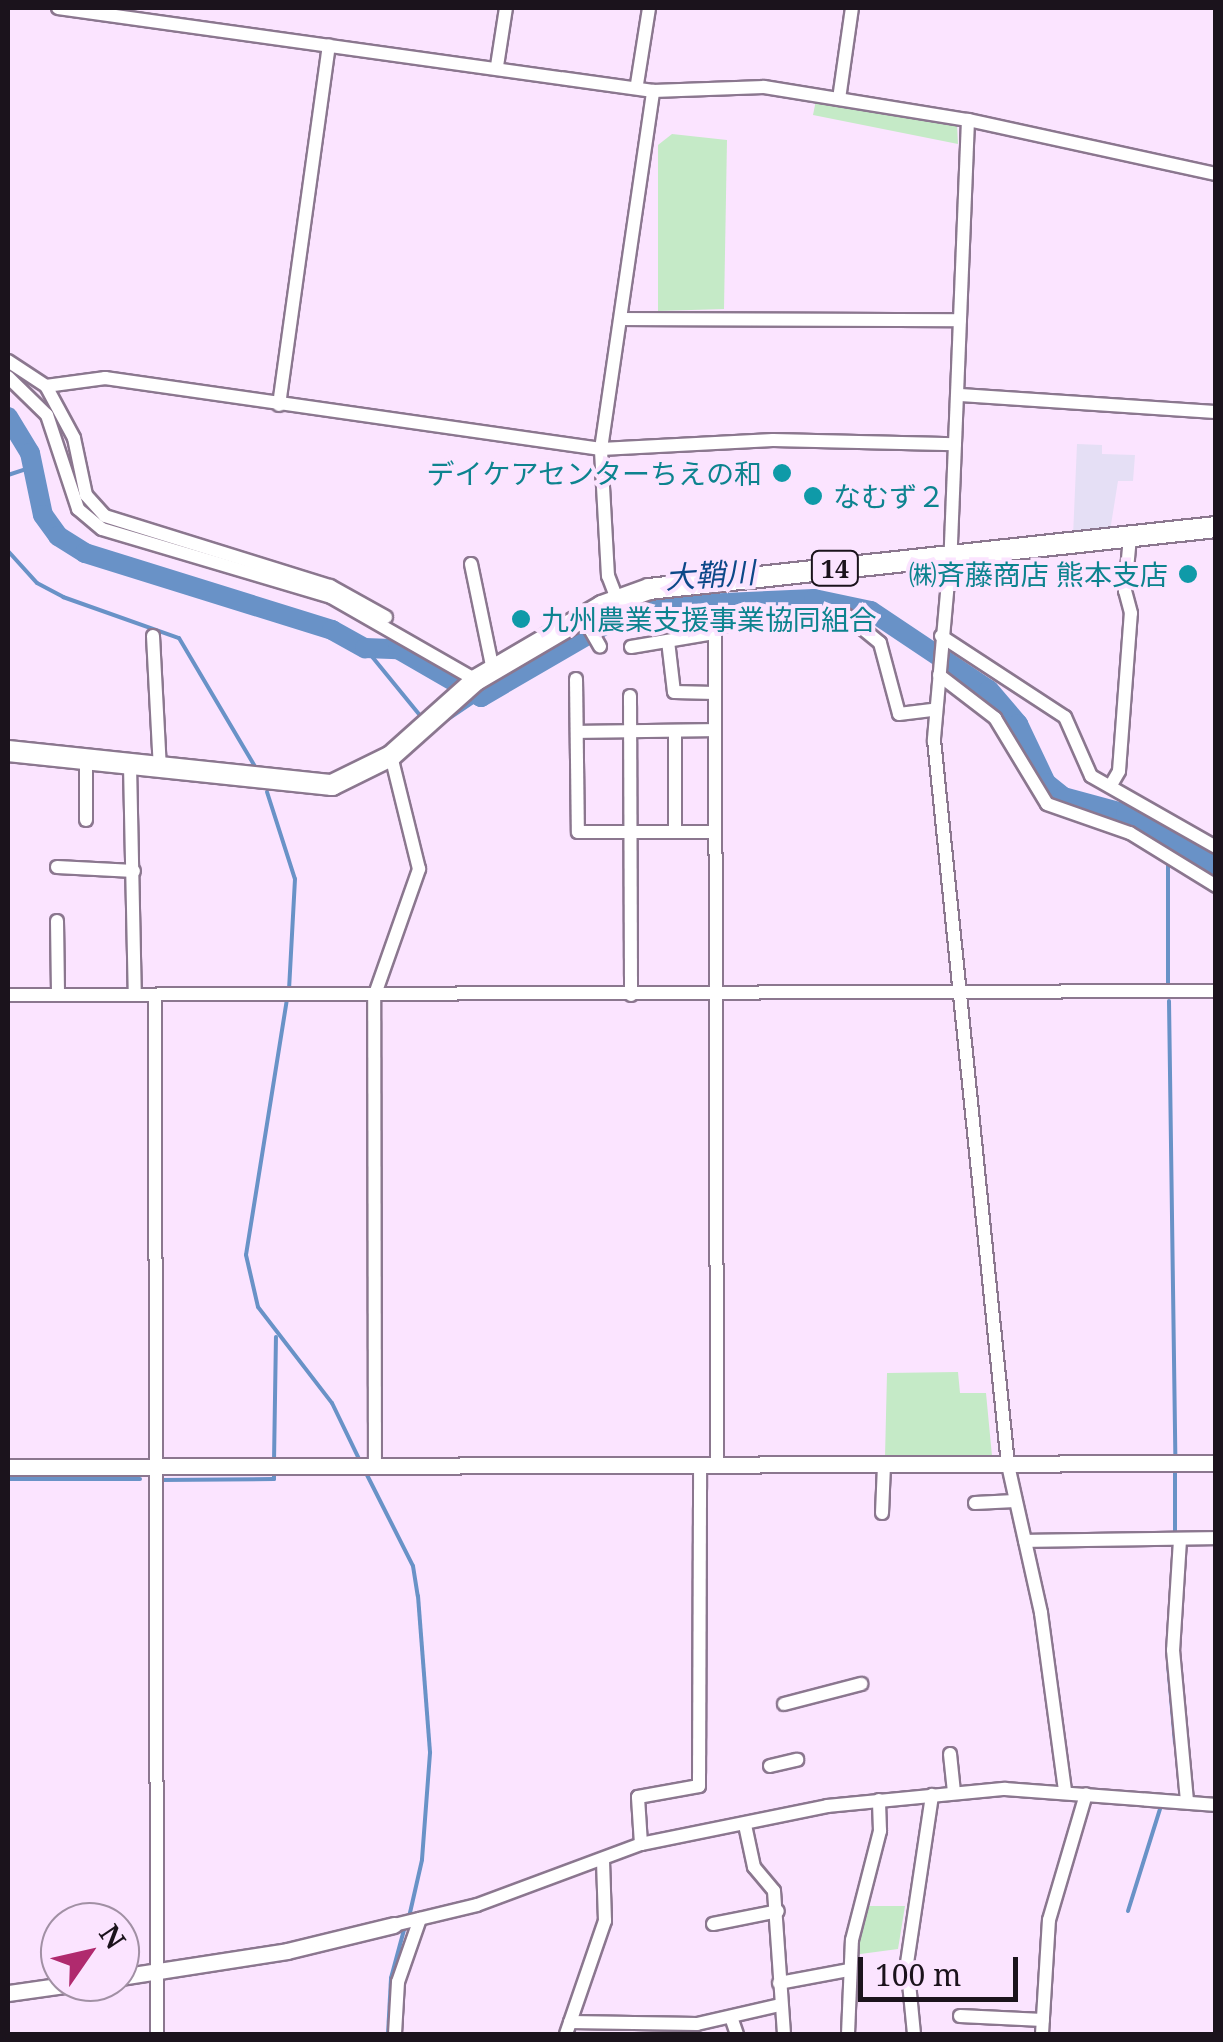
<!DOCTYPE html>
<html>
<head>
<meta charset="utf-8">
<style>
	body { margin:0 }
	#map { position:relative; width:1223px; height:2042px; overflow:hidden; background:#fbe4ff; font-family:"Noto Serif","Noto Sans JP",serif }
	div>[style] { position:absolute }
	.commercial>* { inset:0; background:#e5dff5 }
	.green>* { inset:0; background:#c5eac7 }
	.stream>* { height:4px; margin:-2px; padding:0 2px; transform-origin:2px; border-radius:2px; background:#6992c7 }
	.river>* { height:20px; margin:-10px; padding:0 10px; transform-origin:10px; border-radius:10px; background:#6992c7 }
	.roads { filter:drop-shadow(2px 0 #8b778f) drop-shadow(-2px 0 #8b778f) drop-shadow(0 2px #8b778f) drop-shadow(0 -2px #8b778f) }
	.minor>* { height:12px; margin:-6px; padding:0 6px; transform-origin:6px; border-radius:6px; background:#fff }
	.tertiary>* { height:15px; margin:-7.5px; padding:0 7.5px; transform-origin:7.5px; border-radius:7.5px; background:#fff }
	.primary>* { height:20px; margin:-10px; padding:0 10px; transform-origin:10px; border-radius:10px; background:#fff }
	.dots>* { width:28px; height:28px; translate:-50% -50%; box-sizing:border-box; border:5px solid #fbe4ff; border-radius:50% }
	span { translate:-50% -50%; white-space:nowrap; text-align:center; line-height:1.15; -webkit-text-stroke:8px #fbe4ff; paint-order:stroke }
	.shield-label span { padding:2px 8px; background:#fbe4ff; border:2px solid; border-radius:8px; -webkit-text-stroke-width:0 }
	.shield-label { font-size:25px; color:#1b131c; font-weight:700 }
	.culture-label { font-size:28px; color:#0d838f }
	.right { translate:-100% -50%; text-align:right }
	.left { translate:0 -50%; text-align:left }
	.water-label { font-size:30px; color:#0c4888; font-style:italic }
	.frame { position:absolute; inset:0; border:10px solid #1b131c; pointer-events:none }
	.north { position:absolute; left:40px; top:1902px; width:100px; height:100px; box-sizing:border-box; background:#fbe4ff; border:2px solid #a190a4; border-radius:50%; rotate:56deg; font-size:28px; font-weight:700; line-height:40px; text-align:center; color:#1b131c }
	.north::after { content:''; display:block; margin:auto; width:35px; height:45px; background:#b02a6e; clip-path:polygon(50% 0,100% 100%,50% 72%,0 100%) }
	.scale { position:absolute; left:858px; top:1957px; width:160px; height:45px; box-sizing:border-box; border:5px solid #1b131c; border-top:0; padding-left:12px; font-size:30px; line-height:35px; white-space:nowrap; color:#1b131c; -webkit-text-stroke:8px #fbe4ff; paint-order:stroke }
</style>
</head>
<body>
<div id="map">
	<div class="commercial">
		<div style="clip-path:polygon(1077px 444px,1102px 445px,1102px 454px,1135px 455px,1133px 481px,1118px 481px,1110px 531px,1073px 536px)"></div>
	</div>
	<div class="green">
		<div style="clip-path:polygon(816px 100px,957px 125px,958px 144px,813px 115px)"></div>
		<div style="clip-path:polygon(672px 134px,727px 140px,724px 309px,658px 311px,658px 145px)"></div>
		<div style="clip-path:polygon(958px 1372px,960px 1393px,986px 1393px,992px 1456px,885px 1457px,887px 1373px)"></div>
		<div style="clip-path:polygon(864px 1906px,905px 1906px,898px 1949px,853px 1955px)"></div>
	</div>
	<div class="stream">
		<div style="left:8px;top:475px;width:26px;rotate:-18deg"></div>
		<div style="left:8px;top:551px;width:43px;rotate:47.8deg"></div>
		<div style="left:37px;top:583px;width:30px;rotate:28deg"></div>
		<div style="left:63px;top:597px;width:123px;rotate:19.5deg"></div>
		<div style="left:179px;top:638px;width:151px;rotate:59.4deg"></div>
		<div style="left:365px;top:648px;width:92px;rotate:50.8deg"></div>
		<div style="left:448px;top:719px;width:40px;rotate:-34deg"></div>
		<div style="left:267px;top:792px;width:91px;rotate:72.2deg"></div>
		<div style="left:295px;top:879px;width:111px;rotate:93.1deg"></div>
		<div style="left:1168px;top:839px;width:144px;rotate:90deg"></div>
		<div style="left:287px;top:999px;width:259px;rotate:99.1deg"></div>
		<div style="left:246px;top:1255px;width:53px;rotate:77deg"></div>
		<div style="left:258px;top:1307px;width:121px;rotate:52.4deg"></div>
		<div style="left:332px;top:1403px;width:67px;rotate:64.2deg"></div>
		<div style="left:1169px;top:1001px;width:457px;rotate:89.2deg"></div>
		<div style="left:274px;top:1462px;width:125px;rotate:-89.1deg"></div>
		<div style="left:1175px;top:1468px;width:65px;rotate:90deg"></div>
		<div style="left:365px;top:1471px;width:106px;rotate:63.2deg"></div>
		<div style="left:413px;top:1566px;width:30px;rotate:81deg"></div>
		<div style="left:418px;top:1596px;width:157px;rotate:85.6deg"></div>
		<div style="left:430px;top:1753px;width:107px;rotate:94.3deg"></div>
		<div style="left:422px;top:1860px;width:58px;rotate:102.8deg"></div>
		<div style="left:8px;top:1479px;width:132px"></div>
		<div style="left:161px;top:1480px;width:113px;rotate:-0.5deg"></div>
		<div style="left:274px;top:1479px;width:7px;rotate:-90deg"></div>
		<div style="left:1168px;top:1663px;width:80px;rotate:85deg"></div>
		<div style="left:1128px;top:1911px;width:110px;rotate:-72.6deg"></div>
		<div style="left:388px;top:2034px;width:56px;rotate:-86.9deg"></div>
		<div style="left:391px;top:1978px;width:54px;rotate:-74.9deg"></div>
	</div>
	<div class="river">
		<div style="left:8px;top:417px;width:42px;rotate:58.6deg"></div>
		<div style="left:30px;top:453px;width:63px;rotate:78.2deg"></div>
		<div style="left:43px;top:515px;width:26px;rotate:54deg"></div>
		<div style="left:58px;top:536px;width:32px;rotate:32deg"></div>
		<div style="left:85px;top:553px;width:259px;rotate:17.3deg"></div>
		<div style="left:332px;top:630px;width:38px;rotate:29deg"></div>
		<div style="left:365px;top:648px;width:33px;rotate:2deg"></div>
		<div style="left:398px;top:649px;width:96px;rotate:30deg"></div>
		<div style="left:481px;top:697px;width:161px;rotate:-30.2deg"></div>
		<div style="left:620px;top:616px;width:60px;rotate:-10.6deg"></div>
		<div style="left:679px;top:605px;width:135px;rotate:-2.5deg"></div>
		<div style="left:814px;top:599px;width:58px;rotate:11.9deg"></div>
		<div style="left:871px;top:611px;width:142px;rotate:33.8deg"></div>
		<div style="left:989px;top:690px;width:45px;rotate:49.5deg"></div>
		<div style="left:1018px;top:724px;width:65px;rotate:64.6deg"></div>
		<div style="left:1046px;top:783px;width:22px;rotate:39deg"></div>
		<div style="left:1063px;top:797px;width:65px;rotate:15.1deg"></div>
		<div style="left:1126px;top:814px;width:103px;rotate:29.5deg"></div>
	</div>
	<div class="roads">
		<div class="minor">
			<div style="left:58px;top:8px;width:601px;rotate:7.94deg"></div>
			<div style="left:653px;top:91px;width:111px;rotate:-2.1deg"></div>
			<div style="left:764px;top:87px;width:207px;rotate:9.2deg"></div>
			<div style="left:968px;top:120px;width:254px;rotate:12.3deg"></div>
			<div style="left:497px;top:66px;width:59px;rotate:-81.2deg"></div>
			<div style="left:637px;top:84px;width:77px;rotate:-81deg"></div>
			<div style="left:839px;top:99px;width:92px;rotate:-81.9deg"></div>
			<div style="left:968px;top:120px;width:428px;rotate:92.3deg"></div>
			<div style="left:951px;top:548px;width:193px;rotate:95.1deg"></div>
			<div style="left:934px;top:740px;width:729px;rotate:84.17deg"></div>
			<div style="left:1008px;top:1465px;width:152px;rotate:77.4deg"></div>
			<div style="left:1041px;top:1613px;width:180px;rotate:82.3deg"></div>
			<div style="left:622px;top:319px;width:338px;rotate:0.2deg"></div>
			<div style="left:8px;top:361px;width:45px;rotate:33.3deg"></div>
			<div style="left:46px;top:386px;width:60px;rotate:-7.7deg"></div>
			<div style="left:105px;top:378px;width:501px;rotate:8.15deg"></div>
			<div style="left:601px;top:449px;width:172px;rotate:-3deg"></div>
			<div style="left:773px;top:440px;width:182px;rotate:1.3deg"></div>
			<div style="left:8px;top:377px;width:54px;rotate:44.3deg"></div>
			<div style="left:47px;top:415px;width:99px;rotate:71.7deg"></div>
			<div style="left:78px;top:509px;width:31px;rotate:40deg"></div>
			<div style="left:102px;top:529px;width:239px;rotate:16.5deg"></div>
			<div style="left:331px;top:597px;width:167px;rotate:29.8deg"></div>
			<div style="left:46px;top:386px;width:59px;rotate:61.7deg"></div>
			<div style="left:74px;top:438px;width:58px;rotate:78.1deg"></div>
			<div style="left:86px;top:495px;width:28px;rotate:48deg"></div>
			<div style="left:105px;top:516px;width:236px;rotate:17.3deg"></div>
			<div style="left:330px;top:586px;width:64px;rotate:29deg"></div>
			<div style="left:959px;top:395px;width:258px;rotate:3.8deg"></div>
			<div style="left:279px;top:405px;width:363px;rotate:-82.1deg"></div>
			<div style="left:471px;top:564px;width:108px;rotate:78.3deg"></div>
			<div style="left:617px;top:599px;width:25px;rotate:-111deg"></div>
			<div style="left:608px;top:576px;width:127px;rotate:-93.2deg"></div>
			<div style="left:601px;top:449px;width:362px;rotate:-81.7deg"></div>
			<div style="left:583px;top:617px;width:34px;rotate:60deg"></div>
			<div style="left:153px;top:636px;width:133px;rotate:87deg"></div>
			<div style="left:941px;top:636px;width:148px;rotate:33.2deg"></div>
			<div style="left:1065px;top:717px;width:64px;rotate:66.2deg"></div>
			<div style="left:1091px;top:776px;width:144px;rotate:29.6deg"></div>
			<div style="left:668px;top:641px;width:51px;rotate:83.3deg"></div>
			<div style="left:674px;top:692px;width:41px;rotate:1.4deg"></div>
			<div style="left:631px;top:647px;width:84px;rotate:-9.6deg"></div>
			<div style="left:939px;top:675px;width:71px;rotate:37.5deg"></div>
			<div style="left:995px;top:718px;width:100px;rotate:58.8deg"></div>
			<div style="left:1047px;top:804px;width:88px;rotate:19.3deg"></div>
			<div style="left:1130px;top:833px;width:101px;rotate:31.6deg"></div>
			<div style="left:576px;top:679px;width:153px;rotate:89.3deg"></div>
			<div style="left:578px;top:832px;width:137px"></div>
			<div style="left:630px;top:696px;width:299px;rotate:89.8deg"></div>
			<div style="left:577px;top:732px;width:138px;rotate:-0.8deg"></div>
			<div style="left:130px;top:765px;width:230px;rotate:88.8deg"></div>
			<div style="left:1111px;top:785px;width:16px;rotate:-60deg"></div>
			<div style="left:1119px;top:771px;width:158px;rotate:-85.7deg"></div>
			<div style="left:1131px;top:613px;width:23px;rotate:-105deg"></div>
			<div style="left:1125px;top:591px;width:54px;rotate:-84.7deg"></div>
			<div style="left:86px;top:820px;width:60px;rotate:-90deg"></div>
			<div style="left:675px;top:832px;width:101px;rotate:-90deg"></div>
			<div style="left:57px;top:867px;width:77px;rotate:3deg"></div>
			<div style="left:57px;top:921px;width:74px;rotate:89.2deg"></div>
			<div style="left:8px;top:995px;width:1208px;rotate:-0.19deg"></div>
			<div style="left:155px;top:996px;width:1038px;rotate:89.89deg"></div>
			<div style="left:717px;top:1465px;width:839px;rotate:-90.14deg"></div>
			<div style="left:715px;top:626px;width:131px;rotate:-4.8deg"></div>
			<div style="left:846px;top:615px;width:44px;rotate:39.5deg"></div>
			<div style="left:880px;top:643px;width:73px;rotate:75deg"></div>
			<div style="left:899px;top:714px;width:35px;rotate:-7deg"></div>
			<div style="left:375px;top:1466px;width:469px;rotate:-90.1deg"></div>
			<div style="left:374px;top:997px;width:136px;rotate:-70.6deg"></div>
			<div style="left:419px;top:869px;width:116px;rotate:-103.9deg"></div>
			<div style="left:975px;top:1503px;width:40px;rotate:-2.9deg"></div>
			<div style="left:882px;top:1513px;width:47px;rotate:-87.6deg"></div>
			<div style="left:1180px;top:1540px;width:110px;rotate:93.6deg"></div>
			<div style="left:1173px;top:1650px;width:153px;rotate:84.7deg"></div>
			<div style="left:1025px;top:1541px;width:191px;rotate:-0.9deg"></div>
			<div style="left:784px;top:1704px;width:80px;rotate:-14.6deg"></div>
			<div style="left:950px;top:1754px;width:38px;rotate:84deg"></div>
			<div style="left:770px;top:1766px;width:28px;rotate:-13deg"></div>
			<div style="left:745px;top:1825px;width:43px;rotate:77.9deg"></div>
			<div style="left:754px;top:1867px;width:31px;rotate:50deg"></div>
			<div style="left:774px;top:1891px;width:143px;rotate:86deg"></div>
			<div style="left:641px;top:1844px;width:47px;rotate:-93.7deg"></div>
			<div style="left:638px;top:1797px;width:62px;rotate:-10.2deg"></div>
			<div style="left:699px;top:1786px;width:320px;rotate:-89.8deg"></div>
			<div style="left:713px;top:1924px;width:66px;rotate:-11.3deg"></div>
			<div style="left:394px;top:1925px;width:85px;rotate:-13.5deg"></div>
			<div style="left:477px;top:1905px;width:175px;rotate:-20.4deg"></div>
			<div style="left:641px;top:1844px;width:190px;rotate:-11.5deg"></div>
			<div style="left:827px;top:1806px;width:179px;rotate:-5.5deg"></div>
			<div style="left:1005px;top:1789px;width:212px;rotate:4.3deg"></div>
			<div style="left:779px;top:1983px;width:71px;rotate:-10.5deg"></div>
			<div style="left:960px;top:2016px;width:83px;rotate:2.8deg"></div>
			<div style="left:731px;top:2017px;width:18px;rotate:71deg"></div>
			<div style="left:570px;top:2022px;width:127px;rotate:0.9deg"></div>
			<div style="left:697px;top:2024px;width:85px;rotate:-12.9deg"></div>
			<div style="left:395px;top:2034px;width:52px;rotate:-86.7deg"></div>
			<div style="left:398px;top:1982px;width:67px;rotate:-70.8deg"></div>
			<div style="left:566px;top:2034px;width:120px;rotate:-71deg"></div>
			<div style="left:605px;top:1921px;width:60px;rotate:-91.9deg"></div>
			<div style="left:848px;top:2034px;width:94px;rotate:-87.6deg"></div>
			<div style="left:852px;top:1940px;width:113px;rotate:-75.6deg"></div>
			<div style="left:880px;top:1831px;width:31px;rotate:-92deg"></div>
			<div style="left:914px;top:2034px;width:71px;rotate:-95.6deg"></div>
			<div style="left:907px;top:1963px;width:170px;rotate:-81.5deg"></div>
			<div style="left:1042px;top:2034px;width:114px;rotate:-86.5deg"></div>
			<div style="left:1049px;top:1920px;width:131px;rotate:-73.6deg"></div>
		</div>
		<div class="tertiary">
			<div style="left:8px;top:1467px;width:1208px;rotate:-0.19deg"></div>
			<div style="left:120px;top:1977px;width:169px;rotate:-8.8deg"></div>
			<div style="left:287px;top:1951px;width:110px;rotate:-13.7deg"></div>
			<div style="left:8px;top:1993px;width:78px;rotate:-8.1deg"></div>
		</div>
		<div class="primary">
			<div style="left:8px;top:751px;width:326px;rotate:6deg"></div>
			<div style="left:332px;top:785px;width:66px;rotate:-26.2deg"></div>
			<div style="left:391px;top:756px;width:114px;rotate:-41.8deg"></div>
			<div style="left:476px;top:680px;width:146px;rotate:-30.4deg"></div>
			<div style="left:602px;top:606px;width:50px;rotate:-19.9deg"></div>
			<div style="left:649px;top:589px;width:570px;rotate:-6.24deg"></div>
		</div>
	</div>
	<div class="dots">
		<div style="left:782px;top:473px;background:#0f9aa8"></div>
		<div style="left:813px;top:496px;background:#0f9aa8"></div>
		<div style="left:1188px;top:574px;background:#0f9aa8"></div>
		<div style="left:521px;top:619px;background:#0f9aa8"></div>
	</div>
	<div class="shield-label">
		<span style="left:835px;top:568px">14</span>
	</div>
	<div class="culture-label">
		<span class="right" style="left:762px;top:473px">デイケアセンターちえの和</span>
		<span class="left" style="left:833px;top:496px">なむず２</span>
		<span class="right" style="left:1168px;top:574px">㈱斉藤商店 熊本支店</span>
		<span class="left" style="left:541px;top:619px">九州農業支援事業協同組合</span>
	</div>
	<div class="water-label">
		<span style="left:710px;top:575px;rotate:-4deg">大鞘川</span>
	</div>
	<div class="frame"></div>
	<div class="north">N</div>
	<div class="scale">100 m</div>
</div>
</body>
</html>
